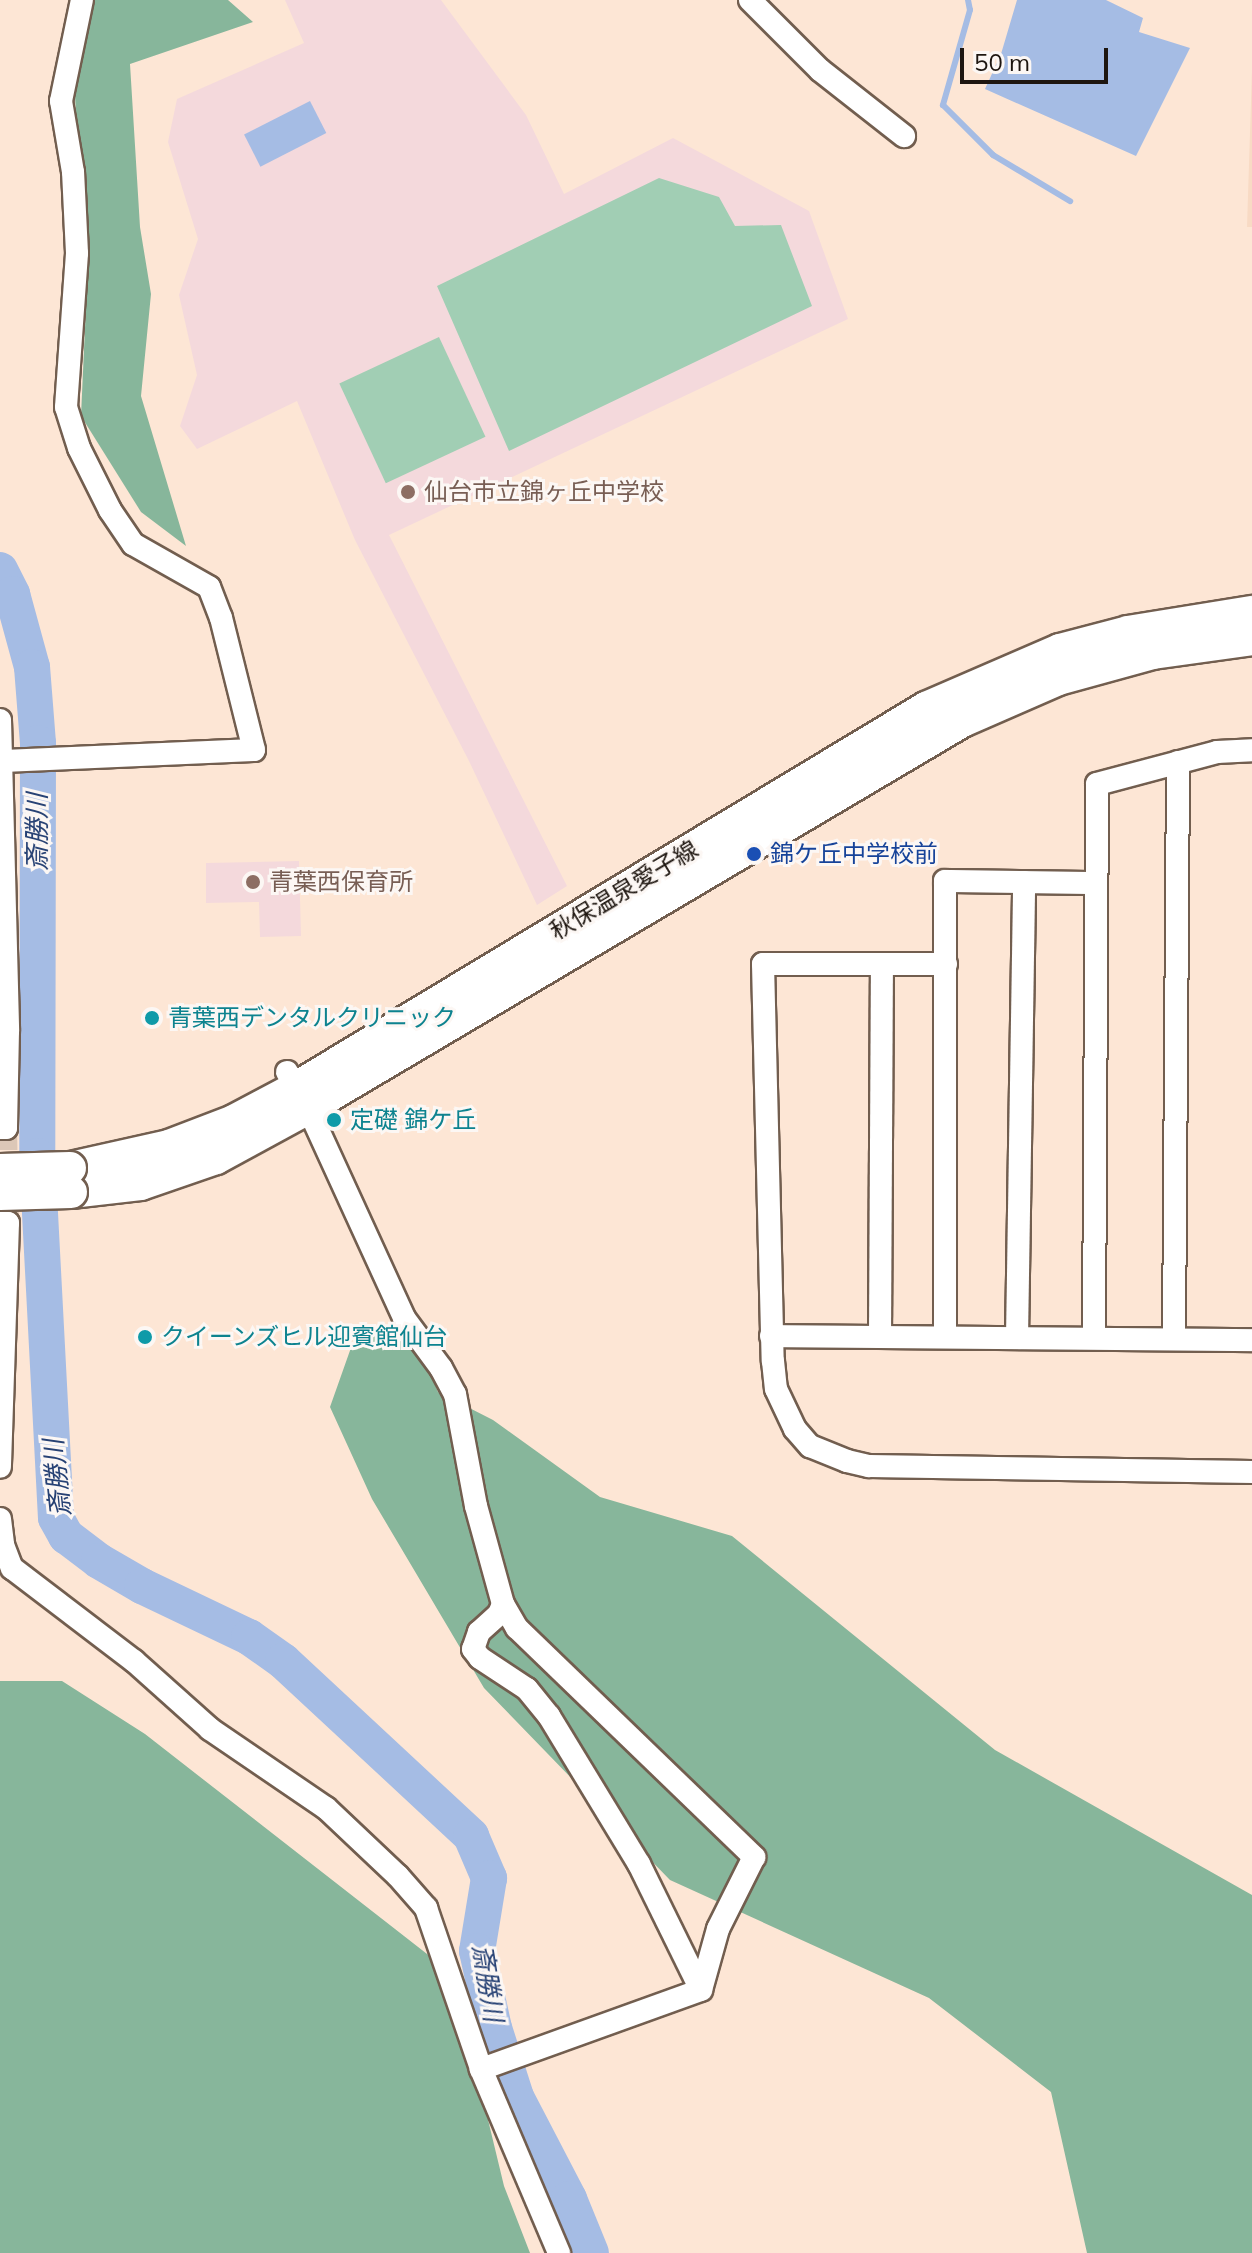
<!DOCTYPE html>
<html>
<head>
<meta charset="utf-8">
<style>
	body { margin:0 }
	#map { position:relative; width:1252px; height:2253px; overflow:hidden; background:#fde6d5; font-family:Mulish,"Noto Sans JP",sans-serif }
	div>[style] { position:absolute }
	.built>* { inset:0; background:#f8dac4 }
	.education>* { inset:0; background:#f4d9dc }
	.green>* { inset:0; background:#a1ceb4; transform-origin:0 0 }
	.forest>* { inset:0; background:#87b69b }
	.water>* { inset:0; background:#a5bce4; transform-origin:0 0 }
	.stream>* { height:6px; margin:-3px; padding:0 3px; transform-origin:3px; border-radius:3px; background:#a5bce4 }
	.river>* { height:36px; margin:-18px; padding:0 18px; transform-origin:18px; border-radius:18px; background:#a5bce4 }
	.minor-tunnel>* { height:22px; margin-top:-11px; transform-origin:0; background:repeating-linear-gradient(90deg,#dcc7b7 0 22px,transparent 0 33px) }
	.roads { filter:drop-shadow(2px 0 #725e4f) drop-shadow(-2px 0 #725e4f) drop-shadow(0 2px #725e4f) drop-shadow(0 -2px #725e4f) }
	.minor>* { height:22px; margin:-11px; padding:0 11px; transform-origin:11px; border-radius:11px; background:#fff }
	.secondary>* { height:32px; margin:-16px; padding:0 16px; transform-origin:16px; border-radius:16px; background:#fff }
	.bridges { filter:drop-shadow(2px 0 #725e4f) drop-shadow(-2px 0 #725e4f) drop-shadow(0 2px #725e4f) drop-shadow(0 -2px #725e4f) }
	.secondary-bridge>* { height:32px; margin:-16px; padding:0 16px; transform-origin:16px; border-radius:16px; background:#fff }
	.dots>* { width:22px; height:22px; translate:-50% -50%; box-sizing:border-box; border:4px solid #fcf7f4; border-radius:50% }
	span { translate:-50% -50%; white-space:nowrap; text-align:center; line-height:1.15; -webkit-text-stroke:6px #fcf7f4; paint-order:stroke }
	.education-label { font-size:24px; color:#785e54 }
	.left { translate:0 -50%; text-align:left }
	.transit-label { font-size:24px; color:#164399 }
	.street-label { font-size:24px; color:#1e1610 }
	.culture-label { font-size:24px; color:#0d838f }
	.water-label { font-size:26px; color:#264174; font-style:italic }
	.scale { position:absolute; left:960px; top:48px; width:148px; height:36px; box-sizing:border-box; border:4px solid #1e1610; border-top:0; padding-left:10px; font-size:24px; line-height:28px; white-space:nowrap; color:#1e1610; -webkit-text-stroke:6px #fcf7f4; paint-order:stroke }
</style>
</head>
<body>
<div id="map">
	<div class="built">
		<div style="clip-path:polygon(1252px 70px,1252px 227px,1247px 227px)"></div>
	</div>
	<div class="education">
		<div style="clip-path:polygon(285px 0,441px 0,526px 115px,564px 194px,673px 138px,809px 211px,848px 319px,389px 535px,567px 886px,537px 905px,469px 761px,355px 540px,297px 401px,197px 449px,180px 426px,197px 375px,179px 295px,198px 239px,168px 142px,177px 99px,304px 43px)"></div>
		<div style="clip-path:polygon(299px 861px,301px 936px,260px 937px,259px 902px,206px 903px,206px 863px)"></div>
	</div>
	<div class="green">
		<div style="clip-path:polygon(659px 178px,719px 197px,735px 226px,781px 225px,812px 306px,509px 451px,437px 286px)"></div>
		<div style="left:439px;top:337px;width:110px;height:110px;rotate:65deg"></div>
	</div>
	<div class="forest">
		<div style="clip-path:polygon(89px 0,228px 0,253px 22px,130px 64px,140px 227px,151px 294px,141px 396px,186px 546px,141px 512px,81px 416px,86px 305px,75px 96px)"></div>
		<div style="clip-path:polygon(398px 1327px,417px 1339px,438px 1392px,493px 1420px,600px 1497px,732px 1536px,995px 1750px,1252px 1895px,1252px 2253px,1087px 2253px,1051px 2092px,929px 1998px,670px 1880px,484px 1688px,372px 1499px,330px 1407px,353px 1342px)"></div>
		<div style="clip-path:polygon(0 1681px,62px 1681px,145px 1734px,445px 1968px,476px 2070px,504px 2186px,530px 2253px,0 2253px)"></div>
	</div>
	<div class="water">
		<div style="clip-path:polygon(1017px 0,1106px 0,1143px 18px,1139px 32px,1190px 48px,1136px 156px,985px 89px,1001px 54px)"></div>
		<div style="left:310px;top:101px;width:36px;height:74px;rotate:63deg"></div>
	</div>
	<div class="stream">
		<div style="left:968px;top:0;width:10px;rotate:79deg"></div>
		<div style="left:970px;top:10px;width:99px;rotate:105.9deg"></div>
		<div style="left:943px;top:105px;width:71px;rotate:45deg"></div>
		<div style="left:993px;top:155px;width:90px;rotate:30.9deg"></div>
	</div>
	<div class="river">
		<div style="left:0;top:570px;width:27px;rotate:63deg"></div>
		<div style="left:12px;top:594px;width:76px;rotate:74.7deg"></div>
		<div style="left:32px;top:667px;width:76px;rotate:85.5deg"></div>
		<div style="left:38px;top:743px;width:413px;rotate:90.1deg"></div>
		<div style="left:37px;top:1156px;width:362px;rotate:87deg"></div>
		<div style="left:56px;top:1518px;width:21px;rotate:61deg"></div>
		<div style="left:66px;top:1536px;width:41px;rotate:37.1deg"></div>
		<div style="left:99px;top:1561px;width:50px;rotate:30.2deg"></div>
		<div style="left:142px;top:1586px;width:119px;rotate:25.5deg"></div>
		<div style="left:249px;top:1637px;width:42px;rotate:35.2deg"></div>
		<div style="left:283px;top:1661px;width:257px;rotate:42.9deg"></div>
		<div style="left:471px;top:1836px;width:46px;rotate:66.8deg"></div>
		<div style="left:489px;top:1878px;width:74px;rotate:99.3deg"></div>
		<div style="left:477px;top:1951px;width:79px;rotate:77.6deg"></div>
		<div style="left:494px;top:2028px;width:72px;rotate:72.3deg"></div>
		<div style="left:516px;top:2097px;width:115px;rotate:62.5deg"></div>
		<div style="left:569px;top:2199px;width:58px;rotate:67.8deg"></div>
	</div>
	<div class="minor-tunnel">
		<div style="left:6px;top:1128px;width:95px;rotate:88.8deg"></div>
	</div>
	<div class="roads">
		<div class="minor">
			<div style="left:750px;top:0;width:99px;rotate:45deg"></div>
			<div style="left:820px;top:70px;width:107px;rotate:38.2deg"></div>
			<div style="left:0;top:720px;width:311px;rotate:88.5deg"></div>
			<div style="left:8px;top:1031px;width:97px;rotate:91.2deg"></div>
			<div style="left:6px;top:1128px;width:6px;rotate:180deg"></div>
			<div style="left:2px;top:761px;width:252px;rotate:-2.5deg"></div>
			<div style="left:254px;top:750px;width:136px;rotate:-104deg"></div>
			<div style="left:221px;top:618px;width:33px;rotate:-111deg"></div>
			<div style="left:209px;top:587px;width:87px;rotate:-150.5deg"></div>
			<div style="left:133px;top:544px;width:41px;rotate:-124.1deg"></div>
			<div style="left:110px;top:510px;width:69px;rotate:-116.6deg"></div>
			<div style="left:79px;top:448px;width:43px;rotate:-107.6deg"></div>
			<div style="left:66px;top:407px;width:154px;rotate:-85.9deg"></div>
			<div style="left:77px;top:253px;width:81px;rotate:-92.8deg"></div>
			<div style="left:73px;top:172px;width:72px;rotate:-99.6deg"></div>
			<div style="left:61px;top:101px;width:103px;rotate:-78.3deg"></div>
			<div style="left:946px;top:964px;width:183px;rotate:180deg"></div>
			<div style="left:763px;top:964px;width:397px;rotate:88.6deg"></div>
			<div style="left:773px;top:1361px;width:28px;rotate:84deg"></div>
			<div style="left:776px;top:1389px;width:44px;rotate:64.6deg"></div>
			<div style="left:795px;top:1429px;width:23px;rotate:49deg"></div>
			<div style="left:810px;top:1446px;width:40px;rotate:22deg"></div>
			<div style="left:847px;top:1461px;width:23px;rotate:13deg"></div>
			<div style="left:869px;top:1466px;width:383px;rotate:0.9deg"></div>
			<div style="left:287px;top:1072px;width:42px;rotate:59.7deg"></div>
			<div style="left:308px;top:1108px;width:231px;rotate:65.4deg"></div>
			<div style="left:404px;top:1318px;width:62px;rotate:53.5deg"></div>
			<div style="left:441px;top:1368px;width:30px;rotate:62deg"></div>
			<div style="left:455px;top:1394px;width:114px;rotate:79.4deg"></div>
			<div style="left:476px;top:1506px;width:102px;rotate:74.6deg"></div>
			<div style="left:503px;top:1604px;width:11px;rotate:112deg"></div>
			<div style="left:499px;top:1614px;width:27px;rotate:138deg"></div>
			<div style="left:479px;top:1632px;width:18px;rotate:109deg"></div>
			<div style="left:473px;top:1649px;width:11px;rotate:52deg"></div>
			<div style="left:480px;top:1658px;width:56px;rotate:33.4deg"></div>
			<div style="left:527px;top:1689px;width:35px;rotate:51deg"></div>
			<div style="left:549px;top:1716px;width:173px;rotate:58.7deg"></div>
			<div style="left:639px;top:1864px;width:140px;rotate:63.8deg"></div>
			<div style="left:701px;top:1990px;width:234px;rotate:160.2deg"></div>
			<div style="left:0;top:1223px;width:8px"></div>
			<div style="left:8px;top:1223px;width:244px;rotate:91.9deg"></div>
			<div style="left:771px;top:1336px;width:481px;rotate:0.5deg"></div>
			<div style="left:880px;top:1336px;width:372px;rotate:-89.7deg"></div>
			<div style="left:945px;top:1336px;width:455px;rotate:-90deg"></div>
			<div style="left:945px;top:881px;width:150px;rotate:0.8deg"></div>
			<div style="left:1017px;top:1338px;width:456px;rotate:-89.1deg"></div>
			<div style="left:1094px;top:1338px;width:554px;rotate:-89.69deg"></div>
			<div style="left:1097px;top:784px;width:124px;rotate:-14.9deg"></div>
			<div style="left:1217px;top:752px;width:35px;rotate:-3deg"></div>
			<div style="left:1174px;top:1338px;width:576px;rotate:-89.6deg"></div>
			<div style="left:0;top:1519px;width:26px;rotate:83deg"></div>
			<div style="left:3px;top:1545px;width:25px;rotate:69deg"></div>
			<div style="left:12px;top:1568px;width:153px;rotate:37.3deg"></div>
			<div style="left:134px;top:1661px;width:102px;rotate:41.8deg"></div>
			<div style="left:210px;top:1729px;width:140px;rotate:34.3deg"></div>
			<div style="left:326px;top:1808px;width:99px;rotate:43.4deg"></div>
			<div style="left:398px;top:1876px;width:43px;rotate:48.8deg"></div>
			<div style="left:426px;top:1908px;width:170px;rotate:71.1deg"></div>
			<div style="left:481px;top:2069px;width:200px;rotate:67deg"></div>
			<div style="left:503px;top:1604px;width:28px;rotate:60deg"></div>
			<div style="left:517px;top:1628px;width:330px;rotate:44deg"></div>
			<div style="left:754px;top:1857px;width:80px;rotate:116.6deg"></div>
			<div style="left:718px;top:1929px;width:63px;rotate:105.6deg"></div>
		</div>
		<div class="secondary">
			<div style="left:70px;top:1168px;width:101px;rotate:-12.5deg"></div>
			<div style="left:169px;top:1146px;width:70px;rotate:-21deg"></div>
			<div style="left:234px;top:1121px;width:70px;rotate:-28deg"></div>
			<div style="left:296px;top:1088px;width:736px;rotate:-31.1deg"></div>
			<div style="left:926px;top:708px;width:146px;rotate:-23.4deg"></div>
			<div style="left:1060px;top:650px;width:70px;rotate:-14.8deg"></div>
			<div style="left:1128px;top:632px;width:126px;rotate:-9.2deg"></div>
			<div style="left:71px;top:1192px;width:70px;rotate:-6.5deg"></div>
			<div style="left:141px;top:1184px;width:79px;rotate:-19.1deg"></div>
			<div style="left:216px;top:1158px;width:105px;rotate:-28.5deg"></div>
			<div style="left:308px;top:1108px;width:760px;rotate:-30.61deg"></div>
			<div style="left:962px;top:721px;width:105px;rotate:-23.6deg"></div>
			<div style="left:1058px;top:679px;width:98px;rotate:-15.3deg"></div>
			<div style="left:1153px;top:653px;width:100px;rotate:-8deg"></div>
		</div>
	</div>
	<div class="bridges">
		<div class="secondary-bridge">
			<div style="left:0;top:1170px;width:70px;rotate:-1.6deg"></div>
			<div style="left:0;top:1194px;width:71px;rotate:-1.6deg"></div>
		</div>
	</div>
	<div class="dots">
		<div style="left:408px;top:492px;background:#8d6e63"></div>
		<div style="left:754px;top:854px;background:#1a4fb4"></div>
		<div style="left:253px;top:882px;background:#8d6e63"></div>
		<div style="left:152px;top:1018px;background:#0f9aa8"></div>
		<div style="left:334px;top:1120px;background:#0f9aa8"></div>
		<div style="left:145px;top:1337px;background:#0f9aa8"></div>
	</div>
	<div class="education-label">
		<span class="left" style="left:424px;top:492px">仙台市立錦ヶ丘中学校</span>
		<span class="left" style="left:269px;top:882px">青葉西保育所</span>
	</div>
	<div class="transit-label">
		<span class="left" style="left:770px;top:854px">錦ケ丘中学校前</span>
	</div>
	<div class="street-label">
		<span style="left:624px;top:890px;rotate:-31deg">秋保温泉愛子線</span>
	</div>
	<div class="culture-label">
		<span class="left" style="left:168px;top:1018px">青葉西デンタルクリニック</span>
		<span class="left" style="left:350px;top:1120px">定礎 錦ケ丘</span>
		<span class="left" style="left:161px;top:1337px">クイーンズヒル迎賓館仙台</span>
	</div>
	<div class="water-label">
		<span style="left:37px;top:832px;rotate:-90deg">斎勝川</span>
		<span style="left:57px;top:1478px;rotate:-96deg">斎勝川</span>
		<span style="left:488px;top:1983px;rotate:81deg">斎勝川</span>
	</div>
	<div class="scale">50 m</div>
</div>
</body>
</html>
